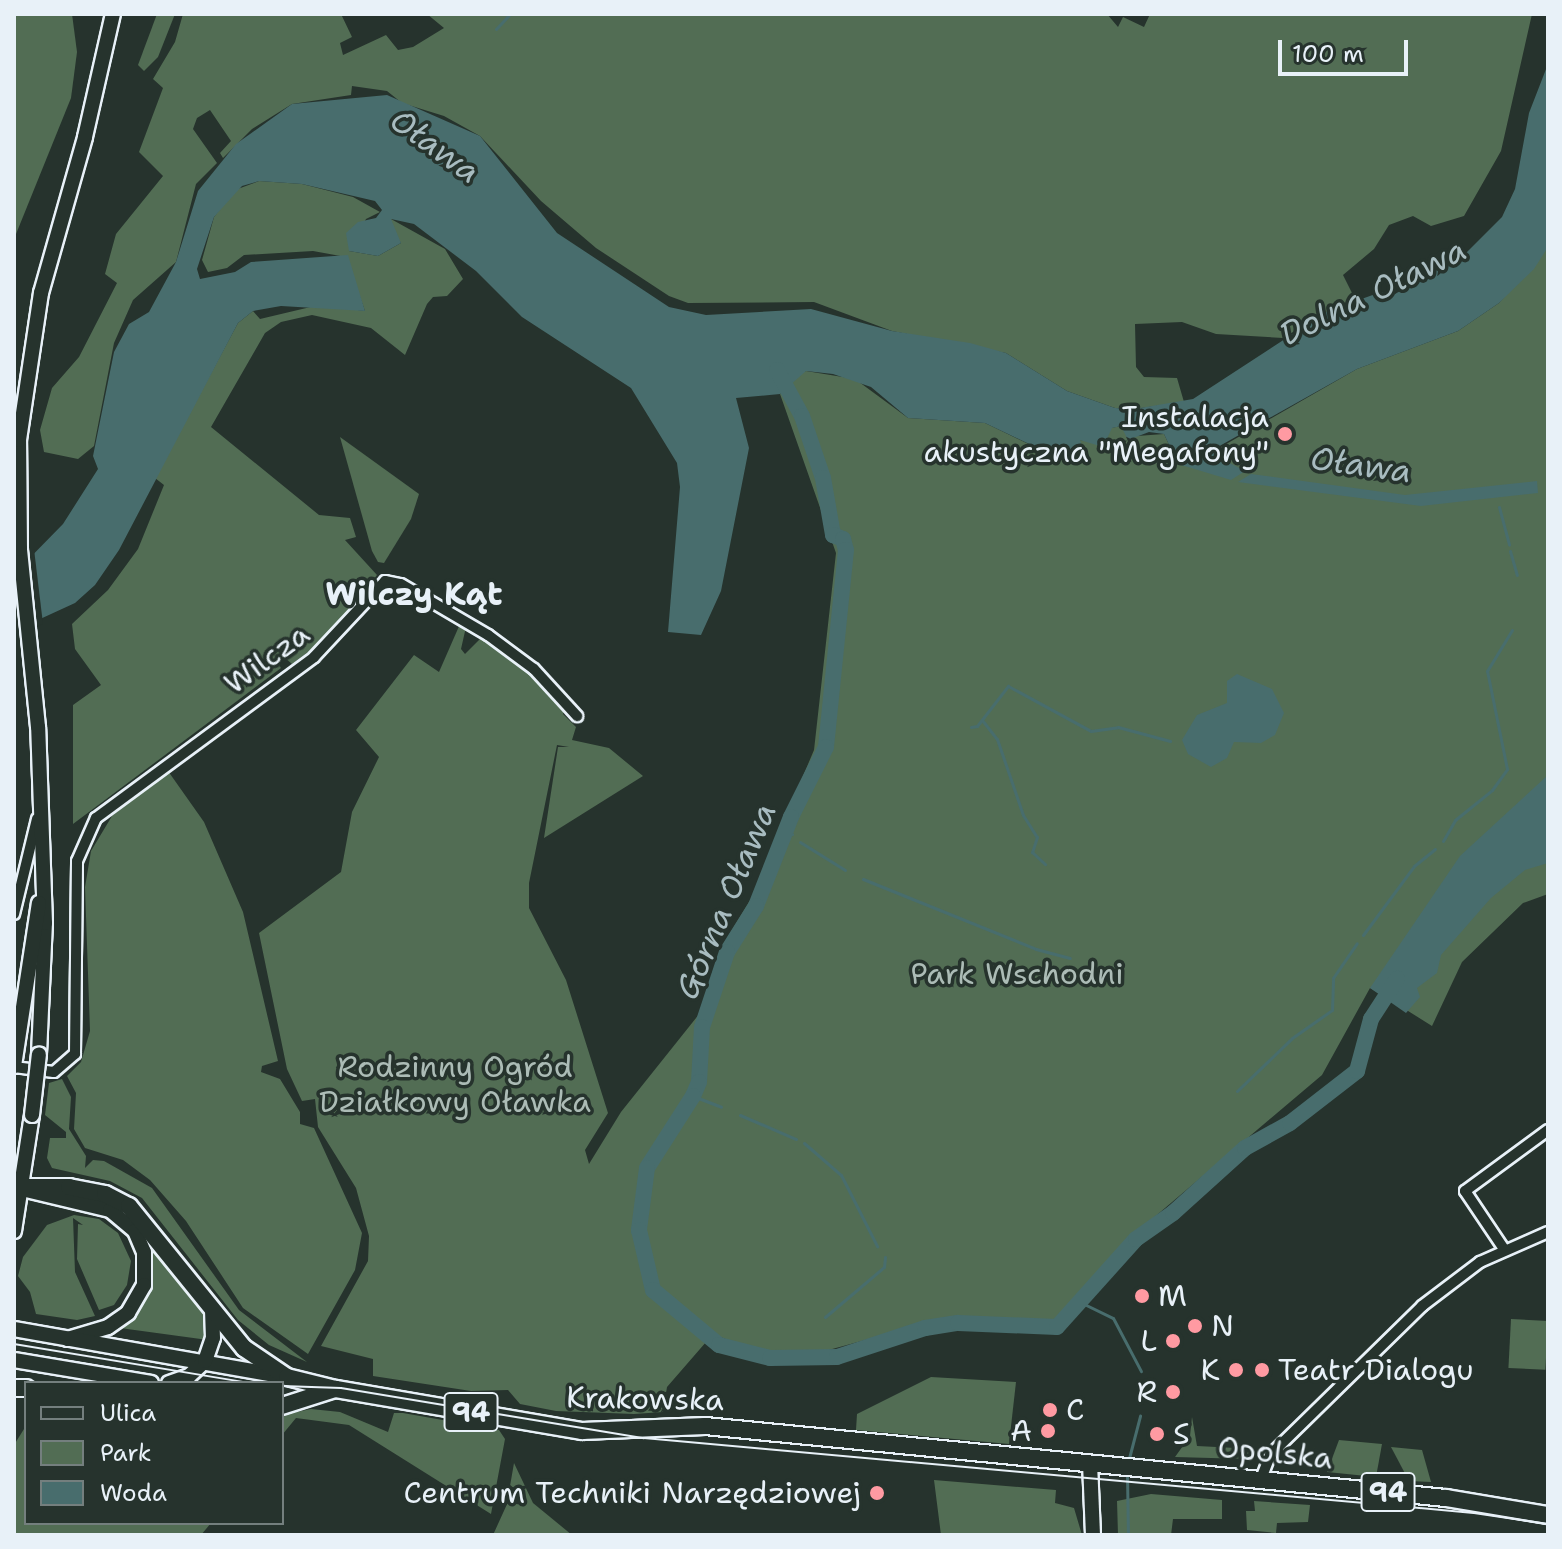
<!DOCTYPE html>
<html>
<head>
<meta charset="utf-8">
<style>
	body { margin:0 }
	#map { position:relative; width:1562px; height:1549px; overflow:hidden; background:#26332d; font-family:"Shantell Sans",sans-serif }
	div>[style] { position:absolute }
	.green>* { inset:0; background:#526d54; transform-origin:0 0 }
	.water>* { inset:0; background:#486d6d }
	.pier>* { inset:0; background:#26332d }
	.stream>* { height:3px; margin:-1.5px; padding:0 1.5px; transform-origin:1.5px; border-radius:1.5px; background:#486d6d }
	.river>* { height:16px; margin:-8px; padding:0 8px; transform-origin:8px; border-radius:8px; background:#486d6d }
	.roads { filter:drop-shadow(2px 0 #e8f1f8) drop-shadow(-2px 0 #e8f1f8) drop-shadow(0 2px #e8f1f8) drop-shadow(0 -2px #e8f1f8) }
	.street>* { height:10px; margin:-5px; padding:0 5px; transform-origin:5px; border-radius:5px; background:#26332d }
	.secondary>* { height:14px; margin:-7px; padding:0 7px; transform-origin:7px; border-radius:7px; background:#26332d }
	.primary>* { height:16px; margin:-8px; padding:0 8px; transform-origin:8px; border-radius:8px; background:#26332d }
	.tram>* { height:2px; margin:-1px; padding:0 1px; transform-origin:1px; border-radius:1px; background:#e8f1f8 }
	.bridges { filter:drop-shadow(2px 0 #e8f1f8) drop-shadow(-2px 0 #e8f1f8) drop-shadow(0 2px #e8f1f8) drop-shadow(0 -2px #e8f1f8) }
	.secondary-bridge>* { height:14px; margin:-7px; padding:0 7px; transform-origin:7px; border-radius:7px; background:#26332d }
	.dots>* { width:22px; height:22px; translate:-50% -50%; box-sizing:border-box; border:4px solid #26332d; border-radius:50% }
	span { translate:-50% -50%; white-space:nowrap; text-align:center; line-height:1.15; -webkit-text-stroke:7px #26332d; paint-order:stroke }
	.shield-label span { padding:2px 6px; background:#26332d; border:2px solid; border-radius:6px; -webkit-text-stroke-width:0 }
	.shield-label { font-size:28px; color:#e8f1f8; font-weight:700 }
	.poi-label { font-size:30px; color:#e8f1f8 }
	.right { translate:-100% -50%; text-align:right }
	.left { translate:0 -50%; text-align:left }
	.street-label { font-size:30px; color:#e8f1f8 }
	.park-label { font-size:30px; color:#acbcb6 }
	.water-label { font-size:32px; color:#a8bcc0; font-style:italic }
	.neighbourhood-label { font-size:32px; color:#e8f1f8; font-weight:700 }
	.frame { position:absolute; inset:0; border:16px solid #e8f1f8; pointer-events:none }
	.legend { position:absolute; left:24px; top:1381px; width:260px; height:144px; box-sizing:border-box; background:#26332d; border:2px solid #747f7e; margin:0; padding:10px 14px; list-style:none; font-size:24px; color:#e8f1f8 }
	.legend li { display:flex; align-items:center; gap:16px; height:40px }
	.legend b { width:40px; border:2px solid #747f7e }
	.scale { position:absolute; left:1278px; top:40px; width:130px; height:36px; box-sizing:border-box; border:4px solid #e8f1f8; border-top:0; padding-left:10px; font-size:24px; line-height:28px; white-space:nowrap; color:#e8f1f8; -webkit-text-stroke:6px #26332d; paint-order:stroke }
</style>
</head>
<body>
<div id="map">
	<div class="green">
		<div style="clip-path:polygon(14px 14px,72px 14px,77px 52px,71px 98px,14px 239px)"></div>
		<div style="clip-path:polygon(157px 14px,175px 14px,158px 57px,144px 71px,138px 65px)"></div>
		<div style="clip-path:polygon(183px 14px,341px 14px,352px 37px,340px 43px,343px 55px,386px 35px,398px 50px,413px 47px,444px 28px,427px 14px,1107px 14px,1118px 27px,1123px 17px,1144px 27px,1150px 14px,1532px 14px,1501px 151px,1464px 216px,1431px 226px,1413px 216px,1389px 225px,1374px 249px,1343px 275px,1356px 301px,1328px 311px,1283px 338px,1216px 334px,1182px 322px,1135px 324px,1136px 367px,1144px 377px,1177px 378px,1184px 402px,1134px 409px,1115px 408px,1067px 391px,1006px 353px,892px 331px,814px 302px,688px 303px,669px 296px,596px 248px,541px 201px,480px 136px,444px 116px,402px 103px,387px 91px,352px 86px,351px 95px,292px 104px,252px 129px,223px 158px,220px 153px,231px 141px,210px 110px,197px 118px,193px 129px,217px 163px,196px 184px,176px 262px,133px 300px,114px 343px,94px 446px,78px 459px,44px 452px,40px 430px,52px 388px,79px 357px,117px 283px,105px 274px,116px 234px,163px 176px,139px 152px,163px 88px,153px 79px,175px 42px)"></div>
		<div style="clip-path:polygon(259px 181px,302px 184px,353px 197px,380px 212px,366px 219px,349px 251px,378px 256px,401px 243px,389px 225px,391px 219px,445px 249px,463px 279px,447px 296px,433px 297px,427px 304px,405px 355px,371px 328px,312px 315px,281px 322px,265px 333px,211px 427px,319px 515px,350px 518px,356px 537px,345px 540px,377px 575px,329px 636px,292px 664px,284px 657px,278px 661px,281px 668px,73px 824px,73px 705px,101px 685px,75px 649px,72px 624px,108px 590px,138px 549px,164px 485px,155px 478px,238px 323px,253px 311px,260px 319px,319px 305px,365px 311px,346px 257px,313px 251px,244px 255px,227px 268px,208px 272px,202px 260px,214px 217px,235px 190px)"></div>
		<div style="clip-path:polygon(1548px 247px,1548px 775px,1377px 992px,1370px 988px,1322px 1075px,1145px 1225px,1090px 1280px,1066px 1315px,1047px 1324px,949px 1317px,825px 1351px,758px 1352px,713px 1334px,667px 1387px,663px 1412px,634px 1414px,556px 1411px,520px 1404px,508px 1390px,471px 1391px,373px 1376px,373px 1359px,321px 1346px,368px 1261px,369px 1236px,356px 1188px,318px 1127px,315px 1099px,302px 1101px,287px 1069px,259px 933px,341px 872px,352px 812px,379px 757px,356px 730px,414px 655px,439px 672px,460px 624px,466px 627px,461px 649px,465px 654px,483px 636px,530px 669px,565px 708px,563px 714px,576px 727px,572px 740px,609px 748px,643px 776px,544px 838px,558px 747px,569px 747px,557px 745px,529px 883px,529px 908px,566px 980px,608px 1113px,585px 1150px,589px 1164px,621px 1112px,704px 1008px,721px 948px,752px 897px,814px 750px,836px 553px,780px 394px,797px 375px,806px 371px,855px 379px,908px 418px,985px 423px,1066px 462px,1079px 440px,1096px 441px,1111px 428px,1121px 426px,1137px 436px,1164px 434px,1178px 464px,1214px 451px,1357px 369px,1458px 331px,1499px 303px)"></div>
		<div style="clip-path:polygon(340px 437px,419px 494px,411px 519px,384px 563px,378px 562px,372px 551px)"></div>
		<div style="clip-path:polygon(168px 771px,204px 822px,243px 912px,278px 1061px,262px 1066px,261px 1072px,280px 1079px,300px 1112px,300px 1124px,314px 1128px,362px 1233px,355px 1270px,308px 1354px,243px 1308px,186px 1221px,150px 1180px,123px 1160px,85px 1148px,74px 1129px,76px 1093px,67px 1076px,81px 1062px,90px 1031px,85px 887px,91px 851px,112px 816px)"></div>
		<div style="clip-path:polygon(1548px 836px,1548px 894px,1523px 903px,1462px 962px,1432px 1026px,1389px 999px)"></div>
		<div style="clip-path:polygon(62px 1079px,71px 1097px,69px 1129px,86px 1156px,85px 1168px,93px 1160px,104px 1161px,152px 1188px,239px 1310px,307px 1362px,269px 1345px,238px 1320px,142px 1198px,110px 1181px,52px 1168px,47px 1158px,50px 1138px,66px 1138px,66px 1132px,45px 1115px,49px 1083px)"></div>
		<div style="clip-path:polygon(51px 1189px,100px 1198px,123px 1209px,137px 1220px,202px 1307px,208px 1340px,120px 1328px,139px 1308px,149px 1286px,145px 1239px,117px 1207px)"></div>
		<div style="clip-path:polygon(74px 1215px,99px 1219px,118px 1233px,131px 1261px,127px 1285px,114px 1305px,99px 1310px,77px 1259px,78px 1224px,83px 1225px,73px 1218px,75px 1272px,95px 1316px,77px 1320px,36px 1314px,30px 1292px,18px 1276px,23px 1257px,47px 1225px)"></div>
		<div style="left:1511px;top:1319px;width:37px;height:49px;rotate:3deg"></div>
		<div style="clip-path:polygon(931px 1377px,1016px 1382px,1009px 1444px,856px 1430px,857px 1414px)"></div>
		<div style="clip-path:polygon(26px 1409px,26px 1523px,211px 1523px,201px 1535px,14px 1535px,14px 1445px,24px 1429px)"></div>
		<div style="clip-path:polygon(311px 1409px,340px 1412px,388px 1432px,394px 1413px,403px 1413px,499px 1430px,505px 1439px,491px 1514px,349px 1425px,296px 1418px,282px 1435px,282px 1415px)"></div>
		<div style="clip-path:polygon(1192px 1417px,1197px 1446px,1256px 1449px,1247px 1459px,1175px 1457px,1190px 1436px)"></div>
		<div style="clip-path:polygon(1339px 1440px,1382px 1444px,1376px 1477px,1327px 1472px)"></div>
		<div style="clip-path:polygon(1391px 1447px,1422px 1450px,1431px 1482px,1409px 1481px)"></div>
		<div style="clip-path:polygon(514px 1463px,533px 1503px,572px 1535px,493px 1535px,508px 1502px,517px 1502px,518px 1491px,510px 1486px)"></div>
		<div style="clip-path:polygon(934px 1480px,1056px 1490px,1055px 1503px,1074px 1508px,1082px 1535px,941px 1535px)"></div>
		<div style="clip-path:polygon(1151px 1494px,1222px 1500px,1222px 1519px,1173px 1519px,1171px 1535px,1118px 1535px,1117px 1501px)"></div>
		<div style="clip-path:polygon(1254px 1501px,1310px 1505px,1308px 1522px,1277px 1523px,1276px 1533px,1247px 1530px,1246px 1511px,1255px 1511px)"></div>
	</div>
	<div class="water">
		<div style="clip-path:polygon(1548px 64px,1548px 247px,1534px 269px,1499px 303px,1458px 331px,1357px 369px,1216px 448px,1218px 457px,1245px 471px,1231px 480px,1178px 464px,1164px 434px,1149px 432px,1128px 440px,1121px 426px,1112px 428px,1103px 447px,1080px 440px,1083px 451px,1070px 454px,1067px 462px,985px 423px,908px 418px,871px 387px,833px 374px,806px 371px,780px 394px,736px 398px,749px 448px,721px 591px,701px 635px,668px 632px,680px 487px,677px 463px,631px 388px,522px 317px,476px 271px,414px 224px,391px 219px,401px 243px,378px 256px,349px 251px,346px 233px,358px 222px,376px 218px,382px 210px,375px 201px,302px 184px,259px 181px,242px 186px,214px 217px,197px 269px,200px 279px,235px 272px,251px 262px,348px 255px,365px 311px,281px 306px,253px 311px,238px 323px,119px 550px,95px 585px,75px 603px,14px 631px,14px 574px,63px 524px,98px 469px,93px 456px,114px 352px,129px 324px,149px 312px,176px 262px,198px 191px,236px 144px,292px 104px,387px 95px,480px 136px,557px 233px,669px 307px,706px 315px,811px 309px,892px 331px,970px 343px,1006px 353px,1067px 391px,1115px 408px,1134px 409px,1193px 399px,1328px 311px,1381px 292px,1395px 294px,1466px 253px,1502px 217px,1515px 189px,1529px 113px)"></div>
		<div style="clip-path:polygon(1251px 474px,1405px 495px,1537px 481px,1538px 493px,1421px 506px,1238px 482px)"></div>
		<div style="clip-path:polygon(1237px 674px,1272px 689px,1284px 713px,1275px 735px,1261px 743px,1234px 742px,1227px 758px,1211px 767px,1188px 754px,1182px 740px,1197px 715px,1227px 703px,1227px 681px)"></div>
		<div style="clip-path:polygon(1548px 775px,1548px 863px,1525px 870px,1491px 898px,1441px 955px,1437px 973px,1417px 988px,1420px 997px,1406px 1013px,1370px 988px,1460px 856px)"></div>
	</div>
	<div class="pier">
		<div style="clip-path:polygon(34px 549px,43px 624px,14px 635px,14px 569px)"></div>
	</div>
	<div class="stream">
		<div style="left:496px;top:29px;width:21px;rotate:-47deg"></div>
		<div style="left:1499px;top:507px;width:39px;rotate:75deg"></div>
		<div style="left:1510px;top:551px;width:25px;rotate:74deg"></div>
		<div style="left:982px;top:720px;width:24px;rotate:52deg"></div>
		<div style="left:997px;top:739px;width:80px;rotate:71.1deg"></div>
		<div style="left:1023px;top:815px;width:26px;rotate:58deg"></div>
		<div style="left:1037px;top:837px;width:16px;rotate:108deg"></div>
		<div style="left:1032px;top:852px;width:18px;rotate:43deg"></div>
		<div style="left:971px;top:727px;width:6px;rotate:-9deg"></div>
		<div style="left:977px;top:726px;width:51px;rotate:-52.2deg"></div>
		<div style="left:1008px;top:686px;width:94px;rotate:28.5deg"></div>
		<div style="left:1091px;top:731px;width:27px;rotate:-8deg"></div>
		<div style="left:1118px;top:727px;width:54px;rotate:15.1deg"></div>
		<div style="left:786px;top:829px;width:8px;rotate:40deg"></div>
		<div style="left:1443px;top:841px;width:24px;rotate:-60deg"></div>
		<div style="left:1455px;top:820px;width:48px;rotate:-39deg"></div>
		<div style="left:1492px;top:790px;width:26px;rotate:-54deg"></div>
		<div style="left:1507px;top:769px;width:100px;rotate:-101.5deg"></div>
		<div style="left:1487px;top:671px;width:48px;rotate:-58.6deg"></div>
		<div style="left:800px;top:842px;width:53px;rotate:31.9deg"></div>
		<div style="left:863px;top:879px;width:187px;rotate:22deg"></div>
		<div style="left:1036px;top:949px;width:35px;rotate:15deg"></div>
		<div style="left:1363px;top:935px;width:86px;rotate:-53.5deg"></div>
		<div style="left:1414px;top:866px;width:27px;rotate:-39deg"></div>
		<div style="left:1237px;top:1091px;width:76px;rotate:-43.9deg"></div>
		<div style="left:1292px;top:1038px;width:49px;rotate:-35deg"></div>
		<div style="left:1332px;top:1010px;width:32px;rotate:-88deg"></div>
		<div style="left:1333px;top:978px;width:42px;rotate:-55.6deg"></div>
		<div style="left:693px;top:1096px;width:30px;rotate:21deg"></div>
		<div style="left:740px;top:1115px;width:61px;rotate:23.2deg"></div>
		<div style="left:804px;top:1143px;width:49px;rotate:40.9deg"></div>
		<div style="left:841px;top:1175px;width:80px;rotate:63.1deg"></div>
		<div style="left:1082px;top:1303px;width:34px;rotate:26deg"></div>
		<div style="left:1113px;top:1318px;width:60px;rotate:62.2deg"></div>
		<div style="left:825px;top:1317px;width:77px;rotate:-40.3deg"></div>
		<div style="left:884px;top:1267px;width:10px;rotate:-84deg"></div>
		<div style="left:1128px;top:1462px;width:48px;rotate:-75.4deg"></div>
		<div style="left:1127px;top:1474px;width:61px;rotate:89.1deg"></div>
	</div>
	<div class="river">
		<div style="left:777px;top:370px;width:52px;rotate:61.5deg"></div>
		<div style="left:802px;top:416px;width:65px;rotate:71.3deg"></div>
		<div style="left:823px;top:478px;width:58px;rotate:80deg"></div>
		<div style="left:833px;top:535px;width:11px;rotate:22deg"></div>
		<div style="left:843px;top:539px;width:11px;rotate:75deg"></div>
		<div style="left:846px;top:550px;width:198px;rotate:95.8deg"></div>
		<div style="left:826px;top:747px;width:78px;rotate:116.6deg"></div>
		<div style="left:791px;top:817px;width:96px;rotate:111.5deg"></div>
		<div style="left:756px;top:906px;width:54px;rotate:122.2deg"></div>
		<div style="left:727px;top:952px;width:79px;rotate:108.4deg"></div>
		<div style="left:702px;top:1027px;width:55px;rotate:93.1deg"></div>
		<div style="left:699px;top:1082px;width:15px;rotate:113deg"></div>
		<div style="left:693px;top:1096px;width:85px;rotate:122.6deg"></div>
		<div style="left:647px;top:1168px;width:63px;rotate:97.4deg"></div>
		<div style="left:639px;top:1230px;width:62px;rotate:76.9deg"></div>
		<div style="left:653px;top:1290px;width:86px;rotate:39.8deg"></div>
		<div style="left:719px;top:1345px;width:53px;rotate:14.3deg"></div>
		<div style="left:770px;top:1358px;width:67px;rotate:-0.9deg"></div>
		<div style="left:837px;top:1357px;width:93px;rotate:-18.2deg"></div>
		<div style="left:925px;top:1328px;width:33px;rotate:-9deg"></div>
		<div style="left:958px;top:1323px;width:99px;rotate:2.3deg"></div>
		<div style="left:1057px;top:1327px;width:118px;rotate:-48.1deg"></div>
		<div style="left:1136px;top:1239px;width:45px;rotate:-35.1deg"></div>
		<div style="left:1173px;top:1213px;width:97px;rotate:-42.1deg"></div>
		<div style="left:1245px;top:1148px;width:51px;rotate:-29.1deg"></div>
		<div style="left:1290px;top:1123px;width:85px;rotate:-37.8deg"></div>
		<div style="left:1357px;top:1071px;width:54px;rotate:-74.9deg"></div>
		<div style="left:1371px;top:1019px;width:48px;rotate:-57deg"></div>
	</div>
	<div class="roads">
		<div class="street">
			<div style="left:14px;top:914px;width:98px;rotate:-76.4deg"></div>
			<div style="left:14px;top:1067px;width:40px;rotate:7.1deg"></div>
			<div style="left:54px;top:1072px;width:28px;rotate:-41deg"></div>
			<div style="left:75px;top:1054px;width:193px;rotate:-89.4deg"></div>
			<div style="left:77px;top:861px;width:47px;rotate:-66.2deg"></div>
			<div style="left:96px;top:818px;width:271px;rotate:-36.4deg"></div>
			<div style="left:314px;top:657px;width:104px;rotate:-46.9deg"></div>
			<div style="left:385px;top:581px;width:16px;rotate:11deg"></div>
			<div style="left:401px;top:584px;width:101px;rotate:30.4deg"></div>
			<div style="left:488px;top:635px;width:57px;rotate:36.5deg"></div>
			<div style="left:534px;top:669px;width:64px;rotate:47.5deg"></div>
			<div style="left:1504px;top:1249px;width:70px;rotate:-123.9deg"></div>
			<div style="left:1465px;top:1191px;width:103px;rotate:-36.3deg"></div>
			<div style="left:1261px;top:1479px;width:26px;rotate:-69deg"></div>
			<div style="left:1270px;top:1455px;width:213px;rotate:-44.4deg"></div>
			<div style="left:1422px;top:1306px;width:73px;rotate:-37.2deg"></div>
			<div style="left:1480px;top:1262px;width:74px;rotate:-23.8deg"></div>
		</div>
		<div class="secondary">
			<div style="left:39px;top:1054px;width:131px;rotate:-87.4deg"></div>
			<div style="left:45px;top:923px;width:196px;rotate:-92deg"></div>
			<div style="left:38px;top:727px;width:179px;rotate:-95.8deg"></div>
			<div style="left:20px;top:549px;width:109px;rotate:-90.5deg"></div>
			<div style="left:19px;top:440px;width:149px;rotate:-81.5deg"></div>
			<div style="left:41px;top:293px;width:162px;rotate:-74.2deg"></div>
			<div style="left:85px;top:137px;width:126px;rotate:-77.2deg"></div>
			<div style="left:14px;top:1066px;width:165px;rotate:-81.3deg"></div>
			<div style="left:26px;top:1190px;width:86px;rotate:13.4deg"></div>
			<div style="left:110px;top:1210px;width:33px;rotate:40deg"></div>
			<div style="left:135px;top:1231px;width:23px;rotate:67deg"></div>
			<div style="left:144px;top:1252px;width:33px;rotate:90deg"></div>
			<div style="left:144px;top:1285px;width:32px;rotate:120deg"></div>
			<div style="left:128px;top:1313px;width:24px;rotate:145deg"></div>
			<div style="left:108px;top:1327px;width:42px;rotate:163.3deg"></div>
			<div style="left:14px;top:1231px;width:117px;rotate:-81.2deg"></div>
			<div style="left:14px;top:1329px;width:275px;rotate:10deg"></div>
			<div style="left:14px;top:1360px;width:139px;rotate:9.5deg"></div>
			<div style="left:169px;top:1383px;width:21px;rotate:-19deg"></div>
			<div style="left:189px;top:1376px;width:22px;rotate:-43deg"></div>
			<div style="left:205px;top:1361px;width:24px;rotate:-71deg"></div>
			<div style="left:213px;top:1338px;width:25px;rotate:-92deg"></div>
			<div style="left:1090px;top:1463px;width:72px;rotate:87.6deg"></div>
		</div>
		<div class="primary">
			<div style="left:14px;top:1187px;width:55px"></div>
			<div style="left:69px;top:1187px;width:37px;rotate:11deg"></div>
			<div style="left:105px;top:1194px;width:27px;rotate:27deg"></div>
			<div style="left:129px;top:1206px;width:183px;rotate:51deg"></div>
			<div style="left:244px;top:1348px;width:52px;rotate:34deg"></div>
			<div style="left:287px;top:1377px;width:50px;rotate:13.8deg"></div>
			<div style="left:336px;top:1389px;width:250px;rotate:9.7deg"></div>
			<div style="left:582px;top:1431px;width:123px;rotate:-2.3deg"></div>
			<div style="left:705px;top:1426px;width:744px;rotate:5.55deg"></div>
			<div style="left:1446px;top:1498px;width:103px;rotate:9.5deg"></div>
			<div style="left:14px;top:1388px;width:12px"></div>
			<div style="left:282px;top:1406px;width:56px;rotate:-17.8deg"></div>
		</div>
	</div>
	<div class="tram">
		<div style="left:14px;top:1344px;width:238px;rotate:9.4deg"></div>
		<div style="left:282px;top:1386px;width:59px;rotate:1.9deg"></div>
		<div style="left:341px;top:1388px;width:307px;rotate:9.4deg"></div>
		<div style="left:644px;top:1438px;width:833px;rotate:5.16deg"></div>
		<div style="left:1474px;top:1513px;width:75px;rotate:8.5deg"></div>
	</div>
	<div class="bridges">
		<div class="secondary-bridge">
			<div style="left:32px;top:1115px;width:61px;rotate:-83.5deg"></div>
		</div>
	</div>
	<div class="dots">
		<div style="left:1285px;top:434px;background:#ff9aa2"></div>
		<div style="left:1142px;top:1296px;background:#ff9aa2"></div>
		<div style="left:1195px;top:1326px;background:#ff9aa2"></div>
		<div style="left:1173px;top:1341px;background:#ff9aa2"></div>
		<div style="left:1236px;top:1370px;background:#ff9aa2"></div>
		<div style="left:1262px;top:1370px;background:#ff9aa2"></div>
		<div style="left:1173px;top:1392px;background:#ff9aa2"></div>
		<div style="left:1050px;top:1410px;background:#ff9aa2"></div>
		<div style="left:1048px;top:1431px;background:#ff9aa2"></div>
		<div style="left:1157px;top:1434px;background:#ff9aa2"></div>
		<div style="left:877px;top:1493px;background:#ff9aa2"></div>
	</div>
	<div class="shield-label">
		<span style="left:471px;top:1412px">94</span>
		<span style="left:1388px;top:1492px">94</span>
	</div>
	<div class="poi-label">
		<span class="right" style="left:1269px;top:434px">Instalacja<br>akustyczna "Megafony"</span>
		<span class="left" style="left:1158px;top:1296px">M</span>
		<span class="left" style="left:1211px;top:1326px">N</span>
		<span class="right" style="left:1157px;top:1341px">L</span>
		<span class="right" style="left:1220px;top:1370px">K</span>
		<span class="left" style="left:1278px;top:1370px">Teatr Dialogu</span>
		<span class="right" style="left:1157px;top:1392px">R</span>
		<span class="left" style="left:1066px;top:1410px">C</span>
		<span class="right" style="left:1032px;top:1431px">A</span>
		<span class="left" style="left:1173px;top:1434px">S</span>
		<span class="right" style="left:861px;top:1493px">Centrum Techniki Narzędziowej</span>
	</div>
	<div class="street-label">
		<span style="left:267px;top:659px;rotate:-36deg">Wilcza</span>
		<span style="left:645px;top:1399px;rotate:1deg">Krakowska</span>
		<span style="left:1275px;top:1453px;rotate:6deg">Opolska</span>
	</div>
	<div class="park-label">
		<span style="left:1017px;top:974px">Park Wschodni</span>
		<span style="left:455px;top:1084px">Rodzinny Ogród<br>Działkowy Oławka</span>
	</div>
	<div class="water-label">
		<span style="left:435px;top:146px;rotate:36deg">Oława</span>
		<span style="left:1373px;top:292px;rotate:-26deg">Dolna Oława</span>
		<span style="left:1361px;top:465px;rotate:8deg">Oława</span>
		<span style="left:726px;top:901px;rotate:-67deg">Górna Oława</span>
	</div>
	<div class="neighbourhood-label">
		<span style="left:414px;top:594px">Wilczy Kąt</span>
	</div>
	<div class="frame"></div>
	<ul class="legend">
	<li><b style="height:10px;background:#26332d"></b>Ulica</li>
	<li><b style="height:22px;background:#526d54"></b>Park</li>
	<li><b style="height:22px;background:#486d6d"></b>Woda</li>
	</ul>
	<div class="scale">100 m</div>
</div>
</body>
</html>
